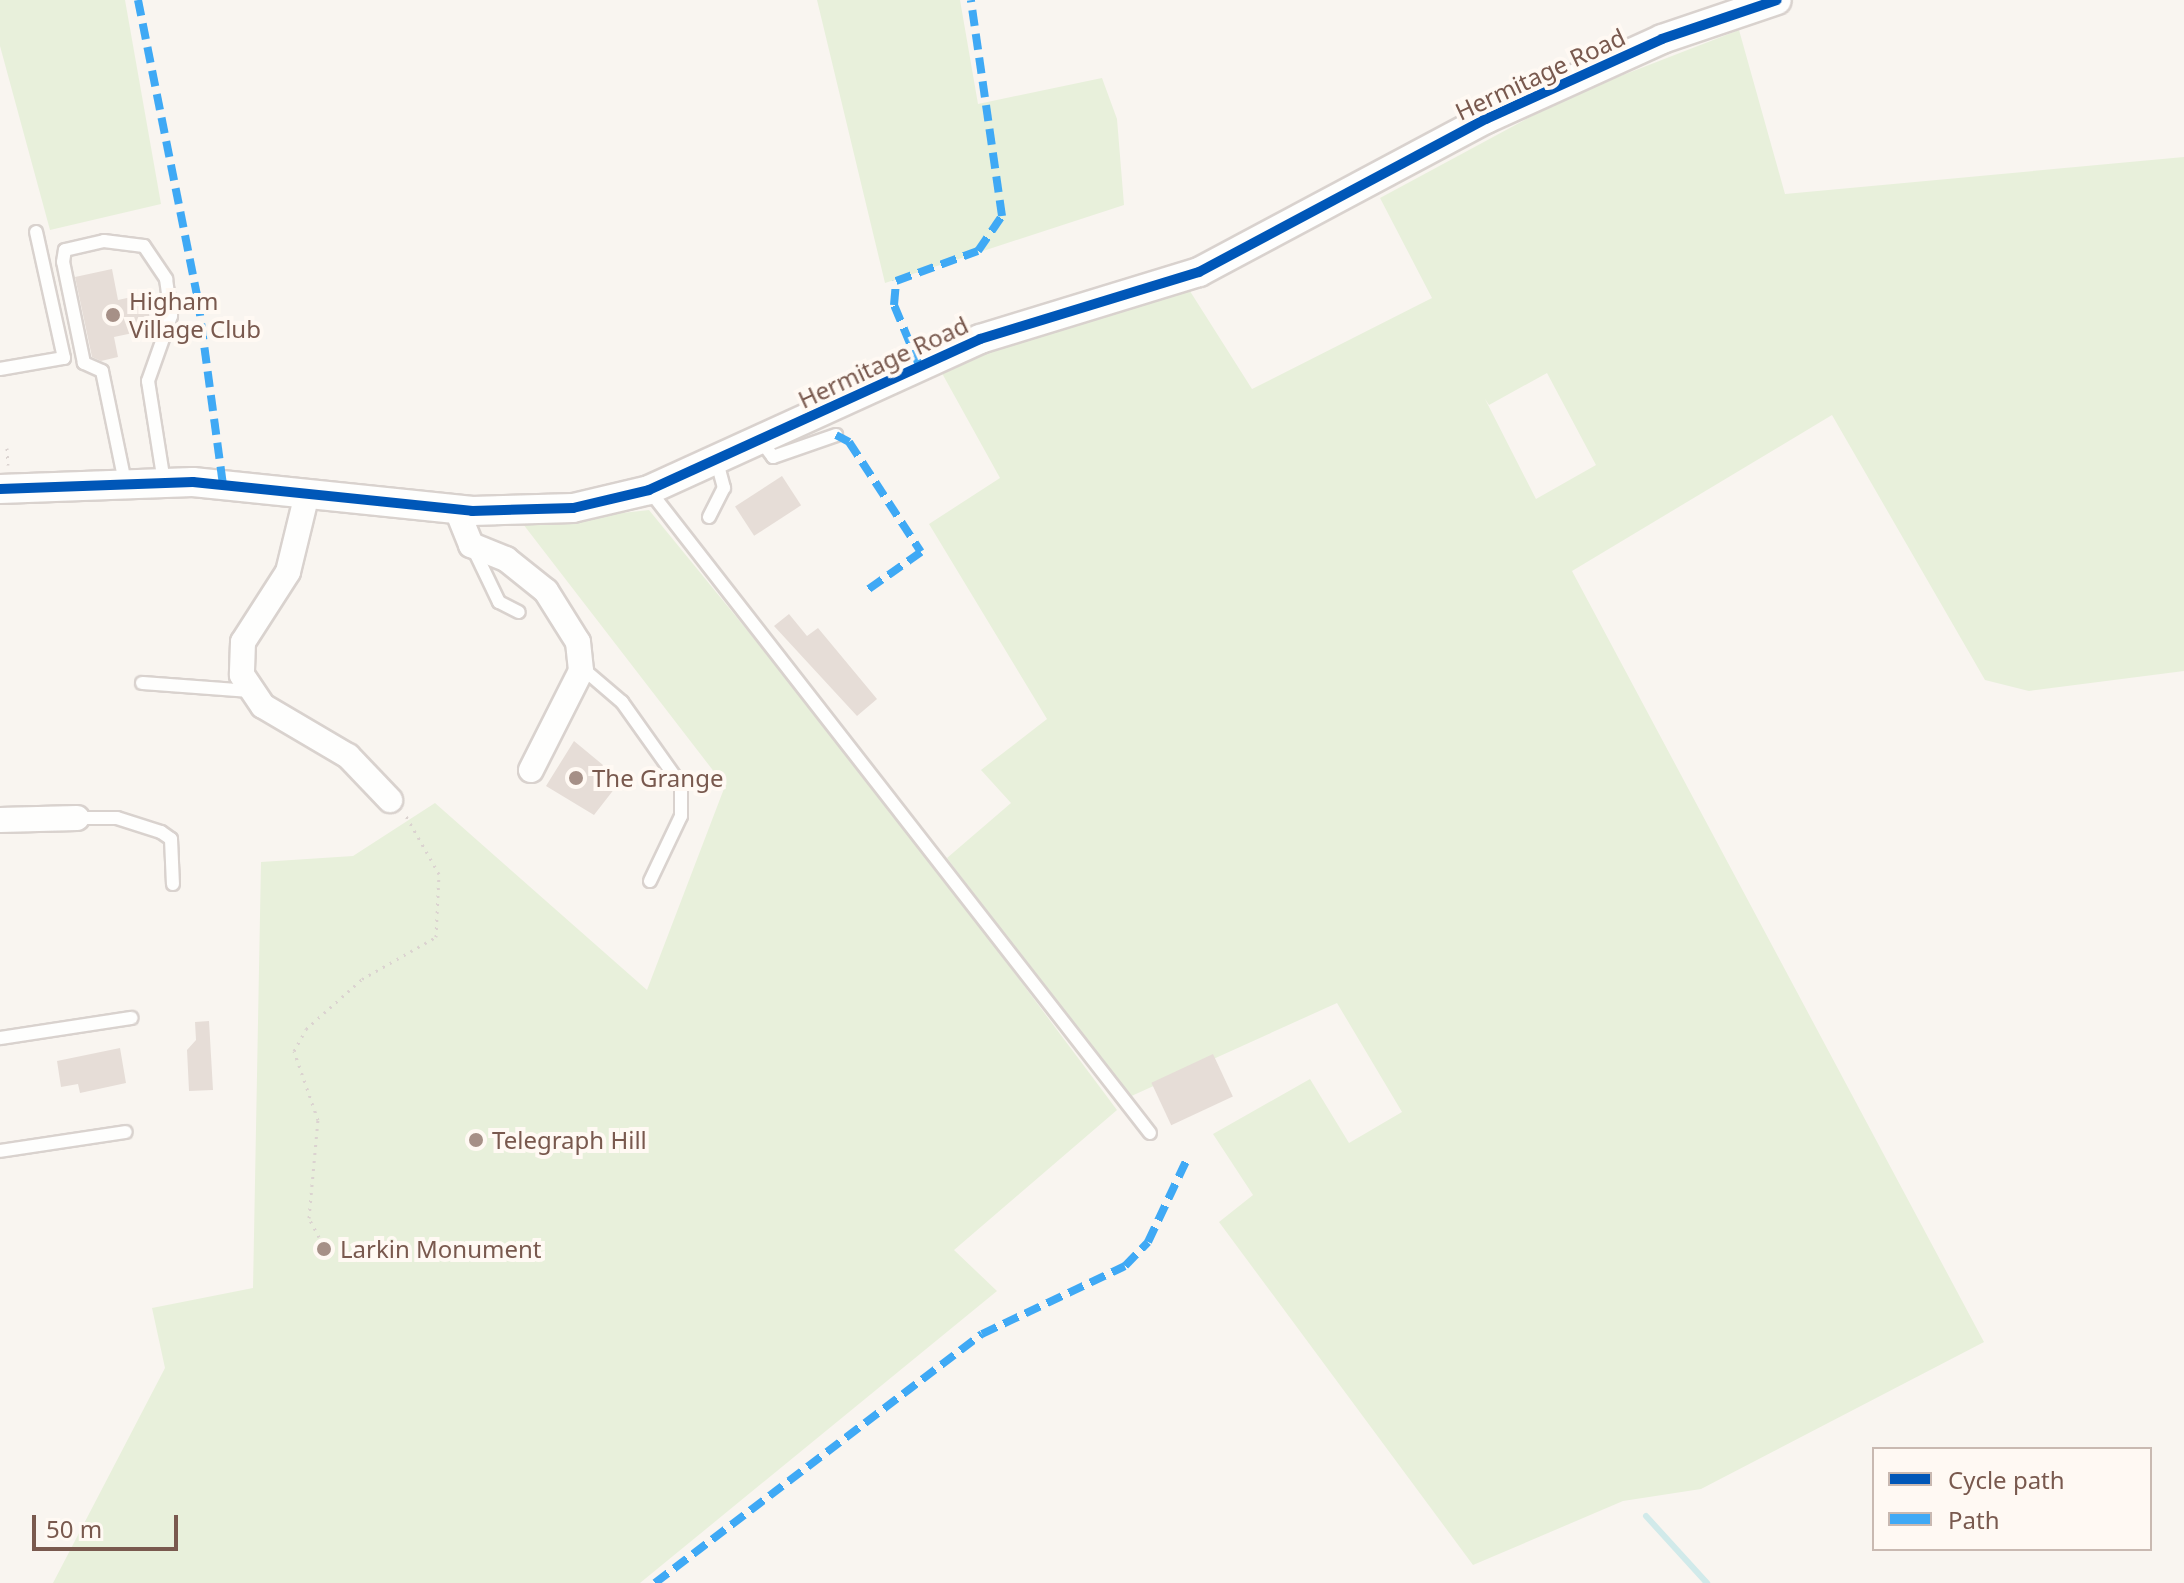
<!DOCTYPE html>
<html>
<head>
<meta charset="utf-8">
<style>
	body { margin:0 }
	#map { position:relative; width:2184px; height:1583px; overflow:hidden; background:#f9f5f0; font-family:"Noto Sans",sans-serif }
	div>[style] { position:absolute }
	.green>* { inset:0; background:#e8f0db }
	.stream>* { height:6px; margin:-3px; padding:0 3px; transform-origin:3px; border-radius:3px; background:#d1eaea }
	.building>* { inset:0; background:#e6ddd7; transform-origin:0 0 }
	.path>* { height:3px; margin-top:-1.5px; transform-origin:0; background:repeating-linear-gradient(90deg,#dbd3d0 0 2px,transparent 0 8px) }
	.roads { filter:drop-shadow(2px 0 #d9d2ce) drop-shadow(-2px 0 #d9d2ce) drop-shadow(0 2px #d9d2ce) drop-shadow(0 -2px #d9d2ce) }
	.service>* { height:12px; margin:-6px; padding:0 6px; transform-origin:6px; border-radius:6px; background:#fefefd }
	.minor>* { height:24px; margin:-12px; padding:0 12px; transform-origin:12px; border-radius:12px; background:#fefefd }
	.tertiary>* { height:28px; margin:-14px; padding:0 14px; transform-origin:14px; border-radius:14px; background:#fefefd }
	.quiet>* { height:8px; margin-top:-4px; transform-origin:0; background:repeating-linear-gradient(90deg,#3fa9f5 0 16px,transparent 0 24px) }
	.cycleway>* { height:10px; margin:-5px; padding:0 5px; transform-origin:5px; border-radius:5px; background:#0057b8 }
	.dots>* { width:22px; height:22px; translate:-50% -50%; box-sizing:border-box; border:4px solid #fff9f3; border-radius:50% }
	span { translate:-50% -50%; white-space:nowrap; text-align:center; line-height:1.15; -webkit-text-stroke:8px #fff9f3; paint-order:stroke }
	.street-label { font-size:24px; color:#79594e }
	.poi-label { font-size:24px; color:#79594e }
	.left { translate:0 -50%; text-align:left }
	.legend { position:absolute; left:1872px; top:1447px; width:280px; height:104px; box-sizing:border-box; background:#fff9f3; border:2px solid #c9b9b1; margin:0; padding:10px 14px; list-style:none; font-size:24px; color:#79594e }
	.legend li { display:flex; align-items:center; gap:16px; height:40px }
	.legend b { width:40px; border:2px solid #c9b9b1 }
	.scale { position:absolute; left:32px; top:1515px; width:146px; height:36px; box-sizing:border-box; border:4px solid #79594e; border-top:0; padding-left:10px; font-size:24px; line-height:28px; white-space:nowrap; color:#79594e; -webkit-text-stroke:6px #fff9f3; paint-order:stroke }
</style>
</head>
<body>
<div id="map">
	<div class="green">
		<div style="clip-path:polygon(0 0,125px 0,161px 204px,50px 230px,0 46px)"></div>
		<div style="clip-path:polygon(817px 0,960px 0,978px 104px,1102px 78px,1117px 119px,1124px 205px,885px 283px)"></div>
		<div style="clip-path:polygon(evenodd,1739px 30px,1785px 194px,2184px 157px,2184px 671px,2029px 691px,1985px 680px,1832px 415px,1572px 571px,1984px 1342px,1701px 1489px,1623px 1501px,1473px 1565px,1219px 1222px,1253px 1195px,1213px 1134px,1310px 1079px,1349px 1143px,1402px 1112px,1337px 1003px,1127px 1098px,947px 858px,1011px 803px,981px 770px,1047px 719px,929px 524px,1000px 478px,938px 366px,1188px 288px,1252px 389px,1432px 298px,1380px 198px,1569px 96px,1739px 30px,1547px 373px,1596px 465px,1536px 499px,1485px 399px,1489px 405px,1547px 373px)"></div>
		<div style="clip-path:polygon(649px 510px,876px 788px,1117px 1110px,954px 1250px,997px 1291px,640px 1583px,53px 1583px,165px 1368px,152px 1308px,253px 1288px,261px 862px,353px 856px,435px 803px,647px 990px,725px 786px,523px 524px)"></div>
	</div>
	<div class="stream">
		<div style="left:1646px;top:1516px;width:91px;rotate:47.7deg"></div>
	</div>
	<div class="building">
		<div style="clip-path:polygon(112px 269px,118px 300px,145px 294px,152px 329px,114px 337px,118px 357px,101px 361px,92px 357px,75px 277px)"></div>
		<div style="left:782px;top:476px;width:35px;height:56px;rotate:57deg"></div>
		<div style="clip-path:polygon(789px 614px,807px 636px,818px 628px,877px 699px,857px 716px,774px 626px)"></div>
		<div style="clip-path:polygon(574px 741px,603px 765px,597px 773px,615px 788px,594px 815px,546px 786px)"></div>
		<div style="clip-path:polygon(209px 1021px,213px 1090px,189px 1091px,187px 1050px,196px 1040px,195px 1022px)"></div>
		<div style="clip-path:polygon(120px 1048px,126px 1083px,80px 1093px,78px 1084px,61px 1087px,57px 1061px)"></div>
		<div style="left:1213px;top:1054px;width:47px;height:68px;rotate:65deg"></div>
	</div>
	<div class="path">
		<div style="left:7px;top:448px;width:17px;rotate:87deg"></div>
		<div style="left:319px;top:1237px;width:21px;rotate:-118deg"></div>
		<div style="left:309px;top:1218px;width:98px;rotate:-84.8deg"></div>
		<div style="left:318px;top:1120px;width:73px;rotate:-109.2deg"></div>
		<div style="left:294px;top:1051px;width:25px;rotate:-61deg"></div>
		<div style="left:306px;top:1029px;width:75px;rotate:-41.8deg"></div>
		<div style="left:362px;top:979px;width:85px;rotate:-29.6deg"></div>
		<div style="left:436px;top:937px;width:63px;rotate:-87.3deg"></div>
		<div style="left:439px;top:874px;width:67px;rotate:-119.6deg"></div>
	</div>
	<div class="roads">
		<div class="service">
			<div style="left:0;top:369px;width:65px;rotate:-9.8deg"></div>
			<div style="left:64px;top:358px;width:129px;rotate:-102.5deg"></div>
			<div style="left:761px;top:441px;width:20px;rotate:53deg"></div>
			<div style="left:773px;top:457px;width:67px;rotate:-19.2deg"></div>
			<div style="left:125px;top:482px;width:113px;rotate:-101.7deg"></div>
			<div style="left:102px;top:371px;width:20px;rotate:-156deg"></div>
			<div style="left:84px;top:363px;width:103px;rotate:-101.7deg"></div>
			<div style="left:63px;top:262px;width:12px;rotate:-81deg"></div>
			<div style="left:65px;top:250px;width:40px;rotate:-13deg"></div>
			<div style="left:104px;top:241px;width:40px;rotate:7.1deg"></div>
			<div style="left:144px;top:246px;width:40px;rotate:56deg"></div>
			<div style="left:166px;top:279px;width:37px;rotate:82deg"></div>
			<div style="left:171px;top:316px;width:69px;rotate:109.5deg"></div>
			<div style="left:148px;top:381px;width:102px;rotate:81deg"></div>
			<div style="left:649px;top:490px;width:815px;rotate:52.08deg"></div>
			<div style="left:709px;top:517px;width:33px;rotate:-63deg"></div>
			<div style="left:724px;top:488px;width:28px;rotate:-105deg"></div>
			<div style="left:473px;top:548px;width:60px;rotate:64.3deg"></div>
			<div style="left:499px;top:602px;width:22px;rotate:27deg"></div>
			<div style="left:581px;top:667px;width:54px;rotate:40.5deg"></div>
			<div style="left:622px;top:702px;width:102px;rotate:54.6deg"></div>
			<div style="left:681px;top:785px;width:31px;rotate:90deg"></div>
			<div style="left:681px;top:816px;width:72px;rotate:115.5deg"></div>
			<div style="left:142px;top:683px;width:109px;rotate:4.2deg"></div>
			<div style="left:77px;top:818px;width:40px"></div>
			<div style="left:117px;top:818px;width:46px;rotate:17.7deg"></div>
			<div style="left:161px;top:832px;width:12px;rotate:35deg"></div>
			<div style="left:171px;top:839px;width:45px;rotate:87.5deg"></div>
			<div style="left:0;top:1038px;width:133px;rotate:-8.7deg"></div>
			<div style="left:0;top:1151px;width:127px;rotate:-8.6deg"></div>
		</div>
		<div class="minor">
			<div style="left:307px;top:494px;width:80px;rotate:103.7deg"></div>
			<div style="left:288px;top:572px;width:83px;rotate:122.7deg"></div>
			<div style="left:243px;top:642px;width:33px;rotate:92deg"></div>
			<div style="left:242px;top:675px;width:37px;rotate:56deg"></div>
			<div style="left:263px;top:706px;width:99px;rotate:30.5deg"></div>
			<div style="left:348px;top:756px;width:61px;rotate:46.3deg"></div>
			<div style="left:457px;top:510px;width:38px;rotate:68deg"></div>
			<div style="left:471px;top:545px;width:38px;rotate:22deg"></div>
			<div style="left:506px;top:559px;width:51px;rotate:38.7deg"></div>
			<div style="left:546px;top:591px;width:60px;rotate:57.9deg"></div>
			<div style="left:578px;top:642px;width:29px;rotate:84deg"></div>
			<div style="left:581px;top:671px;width:111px;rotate:116.8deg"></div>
			<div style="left:0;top:820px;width:77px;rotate:-1.5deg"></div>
		</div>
		<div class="tertiary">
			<div style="left:0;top:489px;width:193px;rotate:-2.1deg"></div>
			<div style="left:193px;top:482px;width:281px;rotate:5.9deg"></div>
			<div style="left:472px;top:511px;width:101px;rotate:-1.7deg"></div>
			<div style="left:573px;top:508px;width:78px;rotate:-13.3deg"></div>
			<div style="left:649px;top:490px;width:364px;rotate:-24.5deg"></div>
			<div style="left:980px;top:339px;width:229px;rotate:-17deg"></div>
			<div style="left:1199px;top:272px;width:325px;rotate:-28.1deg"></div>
			<div style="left:1486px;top:119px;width:193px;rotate:-24.4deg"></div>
			<div style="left:1662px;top:39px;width:121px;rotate:-18.7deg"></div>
		</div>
	</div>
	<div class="quiet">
		<div style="left:138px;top:0;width:306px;rotate:78.7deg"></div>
		<div style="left:198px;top:300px;width:187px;rotate:82.3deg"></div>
		<div style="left:919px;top:365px;width:65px;rotate:-112.6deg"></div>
		<div style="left:894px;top:305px;width:24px;rotate:-85deg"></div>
		<div style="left:896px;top:281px;width:87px;rotate:-20.1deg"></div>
		<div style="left:978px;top:251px;width:42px;rotate:-55.6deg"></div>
		<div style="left:1002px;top:216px;width:218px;rotate:-98.2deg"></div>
		<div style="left:836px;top:435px;width:15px;rotate:28deg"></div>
		<div style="left:849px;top:442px;width:131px;rotate:56.8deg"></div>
		<div style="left:921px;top:552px;width:71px;rotate:144.7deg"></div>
		<div style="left:655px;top:1583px;width:411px;rotate:-37.3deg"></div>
		<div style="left:982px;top:1334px;width:158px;rotate:-25.4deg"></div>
		<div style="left:1125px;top:1266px;width:33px;rotate:-46deg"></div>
		<div style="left:1148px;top:1242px;width:94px;rotate:-64.8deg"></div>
	</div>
	<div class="cycleway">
		<div style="left:0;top:489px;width:193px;rotate:-2.1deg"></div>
		<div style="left:193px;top:482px;width:281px;rotate:5.9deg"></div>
		<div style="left:472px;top:511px;width:101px;rotate:-1.7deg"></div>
		<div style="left:573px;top:508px;width:78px;rotate:-13.3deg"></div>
		<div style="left:649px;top:490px;width:364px;rotate:-24.5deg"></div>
		<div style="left:980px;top:339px;width:229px;rotate:-17deg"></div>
		<div style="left:1199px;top:272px;width:325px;rotate:-28.1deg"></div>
		<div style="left:1486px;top:119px;width:193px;rotate:-24.4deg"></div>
		<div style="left:1662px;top:39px;width:121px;rotate:-18.7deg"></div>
	</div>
	<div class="dots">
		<div style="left:113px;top:315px;background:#a69087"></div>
		<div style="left:576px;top:778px;background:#a69087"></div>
		<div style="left:476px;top:1140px;background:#a69087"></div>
		<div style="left:324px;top:1249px;background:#a69087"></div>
	</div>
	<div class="street-label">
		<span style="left:1540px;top:74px;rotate:-25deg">Hermitage Road</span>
		<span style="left:883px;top:362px;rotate:-25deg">Hermitage Road</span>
	</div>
	<div class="poi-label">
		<span class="left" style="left:129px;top:315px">Higham<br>Village Club</span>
		<span class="left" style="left:592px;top:778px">The Grange</span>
		<span class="left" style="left:492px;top:1140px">Telegraph Hill</span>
		<span class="left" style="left:340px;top:1249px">Larkin Monument</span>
	</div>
	<ul class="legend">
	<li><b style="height:10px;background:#0057b8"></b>Cycle path</li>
	<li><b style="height:10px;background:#3fa9f5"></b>Path</li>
	</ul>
	<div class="scale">50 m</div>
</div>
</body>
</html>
